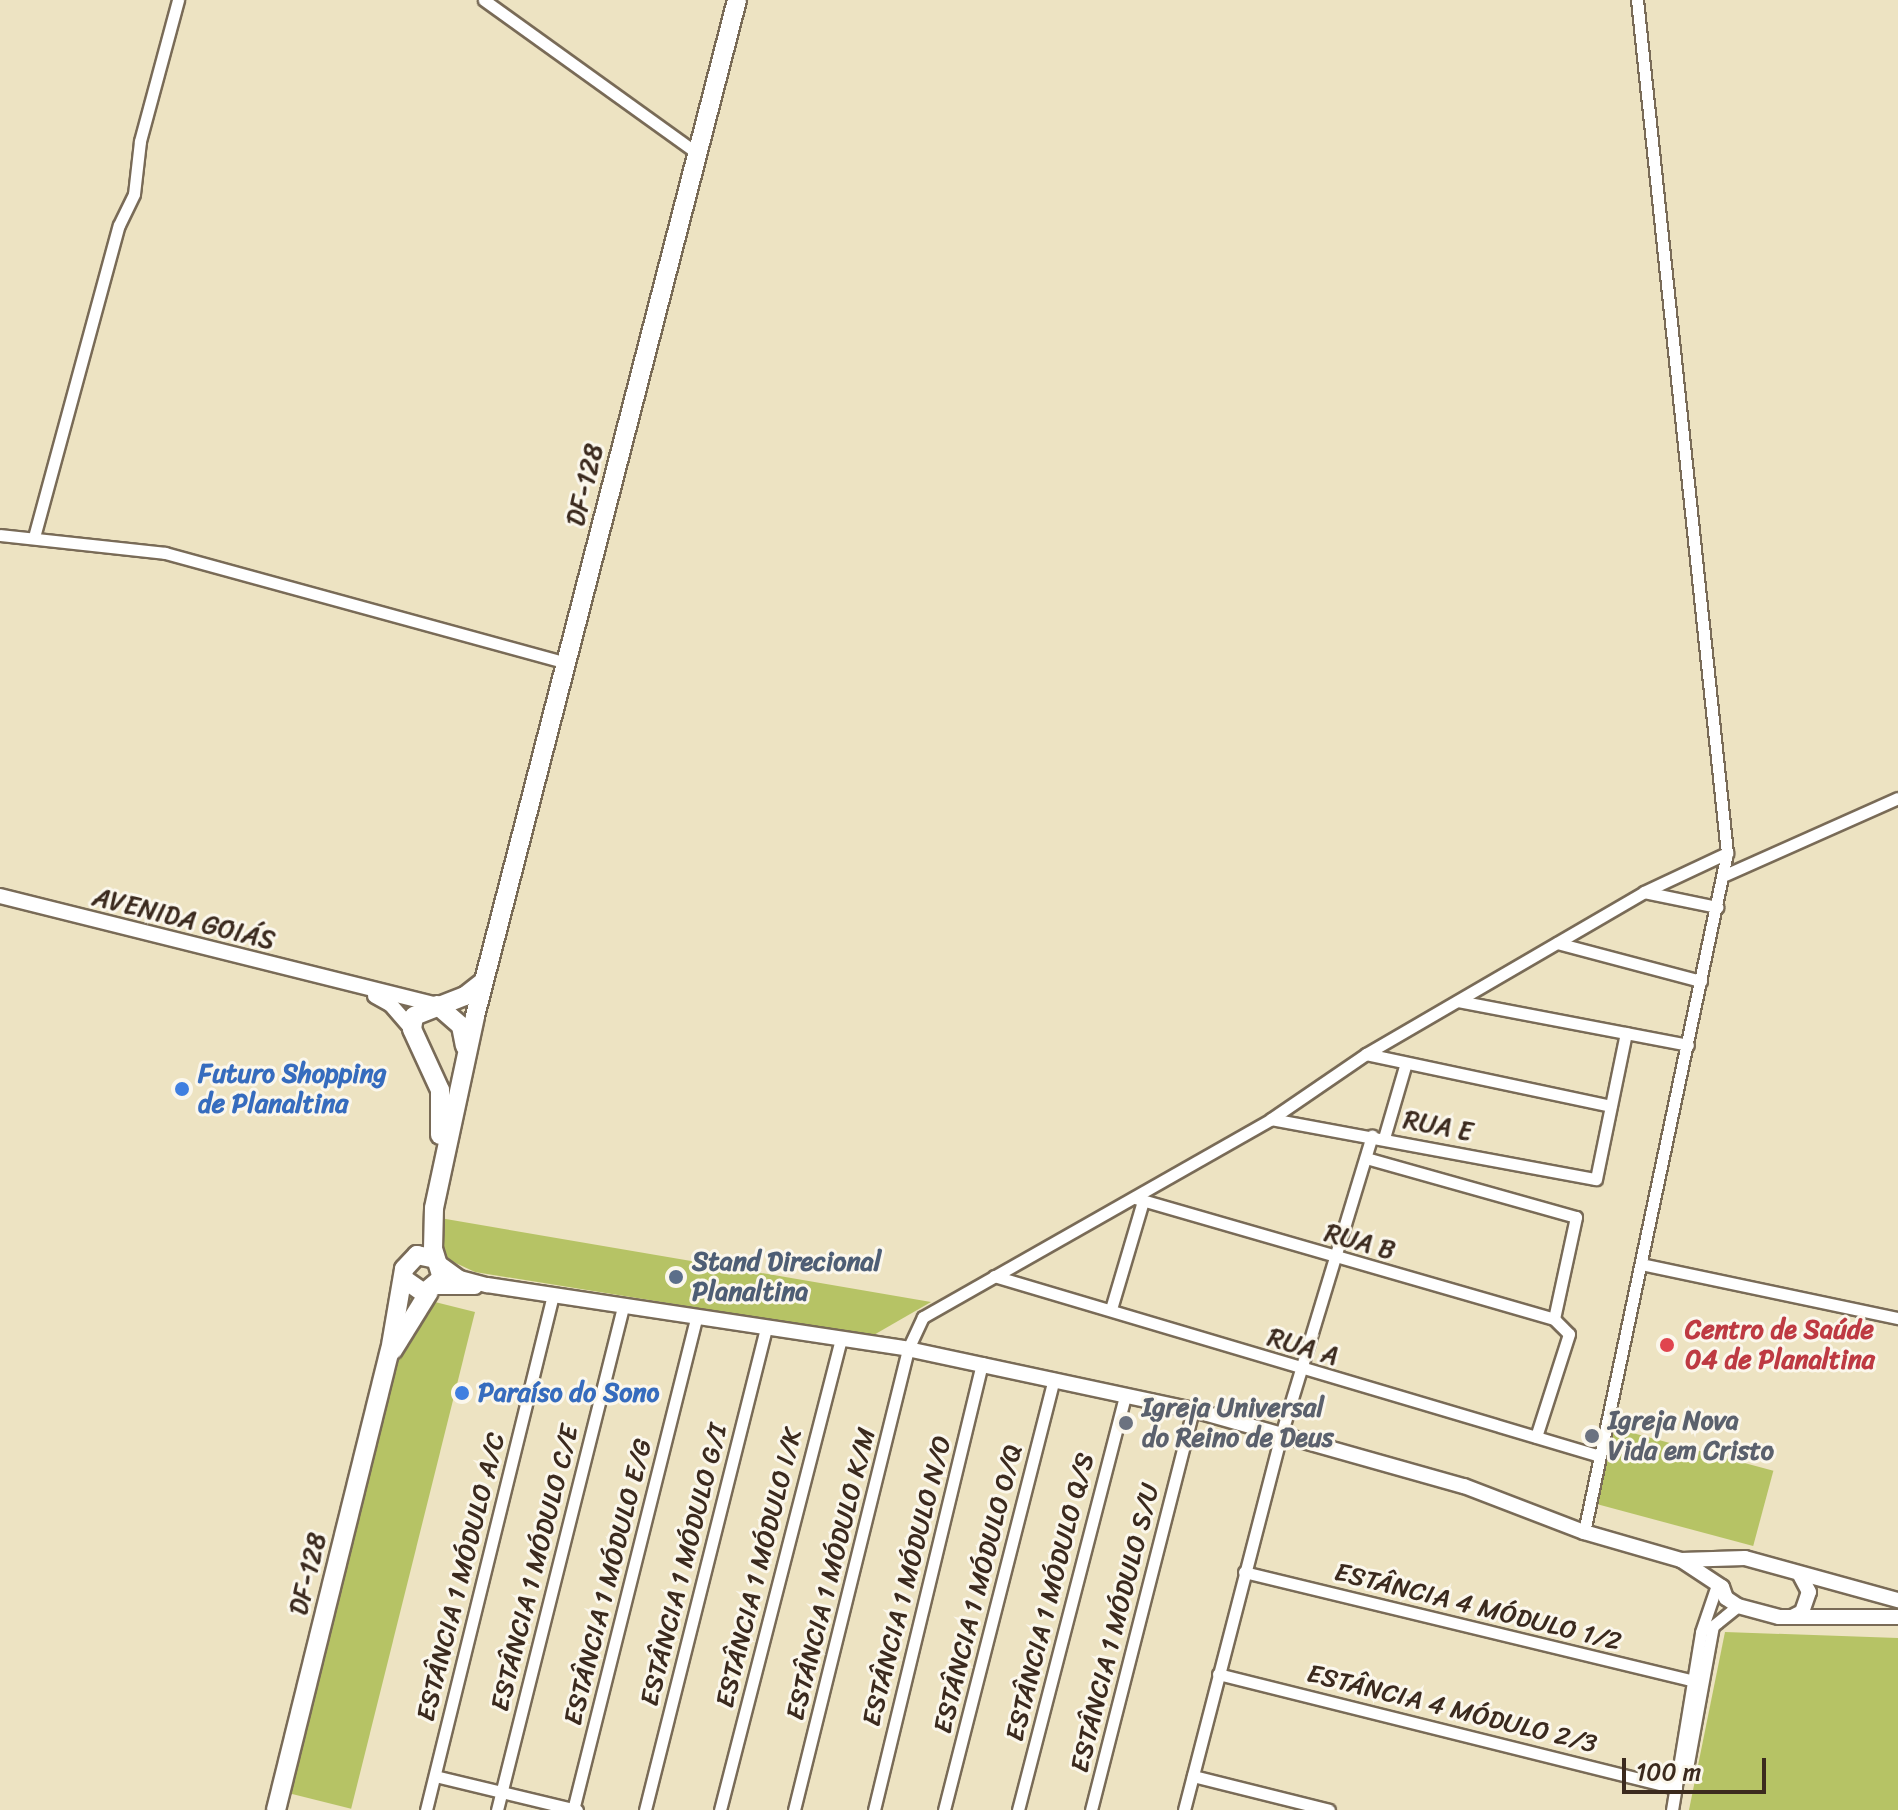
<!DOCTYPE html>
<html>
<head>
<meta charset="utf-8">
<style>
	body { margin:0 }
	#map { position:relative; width:1898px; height:1810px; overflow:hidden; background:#ede3c2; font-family:Sriracha,sans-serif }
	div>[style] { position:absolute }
	.green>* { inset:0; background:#b6c365; transform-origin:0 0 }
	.roads { filter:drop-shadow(2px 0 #796b57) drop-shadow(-2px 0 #796b57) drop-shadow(0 2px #796b57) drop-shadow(0 -2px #796b57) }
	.minor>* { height:11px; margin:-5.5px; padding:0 5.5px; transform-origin:5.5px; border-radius:5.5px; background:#fff }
	.tertiary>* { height:14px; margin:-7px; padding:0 7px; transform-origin:7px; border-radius:7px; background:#fff }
	.primary>* { height:18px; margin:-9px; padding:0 9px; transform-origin:9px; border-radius:9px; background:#fff }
	.dots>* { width:22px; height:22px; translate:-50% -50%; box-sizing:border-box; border:4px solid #fbf7ec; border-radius:50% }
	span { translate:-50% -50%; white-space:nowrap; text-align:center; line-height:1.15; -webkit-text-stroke:6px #fbf7ec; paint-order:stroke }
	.street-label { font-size:26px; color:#3b2a1e }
	.shop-label { font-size:26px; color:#366cbe; font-weight:700 }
	.left { translate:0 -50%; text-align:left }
	.service-label { font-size:26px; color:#4e5e75; font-weight:700 }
	.health-label { font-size:26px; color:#be3a42; font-weight:700 }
	.worship-label { font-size:26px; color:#5b616d; font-weight:700 }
	.scale { position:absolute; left:1622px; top:1758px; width:144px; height:36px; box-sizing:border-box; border:4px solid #3b2a1e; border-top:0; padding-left:10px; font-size:24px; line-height:28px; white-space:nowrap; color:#3b2a1e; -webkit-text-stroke:6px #fbf7ec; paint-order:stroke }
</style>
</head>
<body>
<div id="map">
	<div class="green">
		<div style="clip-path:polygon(440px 1218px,931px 1302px,872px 1336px,475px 1272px,447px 1259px,439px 1242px)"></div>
		<div style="left:475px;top:1312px;width:512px;height:67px;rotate:104deg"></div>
		<div style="left:1614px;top:1428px;width:165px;height:78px;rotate:15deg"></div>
		<div style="clip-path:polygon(1725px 1632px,1898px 1638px,1898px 1810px,1689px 1810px)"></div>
	</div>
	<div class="roads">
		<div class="minor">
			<div style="left:484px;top:0;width:262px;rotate:35.7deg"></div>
			<div style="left:0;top:535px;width:166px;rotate:6.2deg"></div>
			<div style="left:165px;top:553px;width:416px;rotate:15.3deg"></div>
			<div style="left:34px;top:537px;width:323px;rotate:-74.8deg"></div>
			<div style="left:119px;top:225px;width:34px;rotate:-64deg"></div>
			<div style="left:134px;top:194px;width:53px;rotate:-83.5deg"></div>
			<div style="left:140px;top:141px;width:146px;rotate:-74.9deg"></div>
			<div style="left:1725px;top:875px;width:189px;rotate:-24deg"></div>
			<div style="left:1644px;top:892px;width:75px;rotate:11.6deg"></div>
			<div style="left:1557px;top:943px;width:149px;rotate:14.8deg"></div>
			<div style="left:1458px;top:1001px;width:234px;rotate:10.8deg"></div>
			<div style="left:1366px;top:1054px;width:250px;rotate:12deg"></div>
			<div style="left:1271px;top:1119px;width:330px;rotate:10.5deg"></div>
			<div style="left:1596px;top:1179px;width:149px;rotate:-78.4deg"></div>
			<div style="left:1384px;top:1138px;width:78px;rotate:-73.7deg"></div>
			<div style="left:1366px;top:1158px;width:218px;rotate:15.7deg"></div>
			<div style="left:1576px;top:1217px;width:104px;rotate:102.2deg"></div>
			<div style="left:1135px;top:1198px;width:436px;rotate:16.1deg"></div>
			<div style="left:1554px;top:1319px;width:21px;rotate:45deg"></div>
			<div style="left:1569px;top:1334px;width:108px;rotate:107.8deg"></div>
			<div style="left:1641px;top:1264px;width:263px;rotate:11.9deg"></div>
			<div style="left:994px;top:1276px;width:632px;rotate:16.54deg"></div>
			<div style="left:1111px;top:1309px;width:113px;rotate:-73.5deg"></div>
			<div style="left:1584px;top:1532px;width:694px;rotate:-78.11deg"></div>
			<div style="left:1727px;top:853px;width:858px;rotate:-96.02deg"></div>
			<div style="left:1244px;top:1572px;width:471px;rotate:13.6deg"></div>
			<div style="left:1218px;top:1674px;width:472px;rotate:14deg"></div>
			<div style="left:1686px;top:1774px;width:150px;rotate:-79.7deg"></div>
			<div style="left:1713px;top:1626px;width:32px;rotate:-39deg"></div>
			<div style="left:435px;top:1776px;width:146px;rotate:13.5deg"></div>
			<div style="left:1193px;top:1776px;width:140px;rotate:14deg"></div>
			<div style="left:426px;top:1810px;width:530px;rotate:-76.15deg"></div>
			<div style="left:497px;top:1810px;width:519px;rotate:-75.94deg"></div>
			<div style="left:573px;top:1810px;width:506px;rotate:-75.94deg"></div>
			<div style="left:645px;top:1810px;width:495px;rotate:-75.9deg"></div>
			<div style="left:720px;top:1810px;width:487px;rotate:-75.6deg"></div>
			<div style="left:794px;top:1810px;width:475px;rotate:-76.1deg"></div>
			<div style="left:908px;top:1349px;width:35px;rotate:-65deg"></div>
			<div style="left:923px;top:1317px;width:400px;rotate:-29.6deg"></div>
			<div style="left:1271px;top:1119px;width:115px;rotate:-34.4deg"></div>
			<div style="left:1366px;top:1054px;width:322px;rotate:-30.2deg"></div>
			<div style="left:1644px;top:892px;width:92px;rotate:-25.2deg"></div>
			<div style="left:874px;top:1810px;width:460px;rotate:-76.4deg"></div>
			<div style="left:944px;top:1810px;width:445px;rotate:-75.7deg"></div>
			<div style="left:1018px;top:1810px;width:429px;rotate:-75.5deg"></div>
			<div style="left:1091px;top:1810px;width:413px;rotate:-75.7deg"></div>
			<div style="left:1184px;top:1810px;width:387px;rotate:-75.5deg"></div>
			<div style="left:1281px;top:1435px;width:313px;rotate:-73.1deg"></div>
			<div style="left:1672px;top:1810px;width:180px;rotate:-80.7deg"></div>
			<div style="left:1701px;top:1632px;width:46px;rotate:-71.2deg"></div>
			<div style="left:1716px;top:1588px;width:6px;rotate:-9deg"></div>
		</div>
		<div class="tertiary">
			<div style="left:0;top:896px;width:450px;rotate:14deg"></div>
			<div style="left:375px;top:996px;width:18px;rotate:29deg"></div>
			<div style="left:391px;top:1005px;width:32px;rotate:49deg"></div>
			<div style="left:439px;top:1263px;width:26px;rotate:36deg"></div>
			<div style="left:460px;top:1278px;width:28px;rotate:15deg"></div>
			<div style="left:487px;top:1285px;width:426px;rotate:8.6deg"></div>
			<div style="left:908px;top:1349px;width:291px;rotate:12.1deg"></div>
			<div style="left:1193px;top:1410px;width:281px;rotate:15.7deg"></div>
			<div style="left:1464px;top:1486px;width:129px;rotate:21deg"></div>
			<div style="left:1584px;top:1532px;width:101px;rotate:16.1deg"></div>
			<div style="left:1681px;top:1560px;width:49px;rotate:33.4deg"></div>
			<div style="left:1722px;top:1587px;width:12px;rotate:70deg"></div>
			<div style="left:1726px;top:1598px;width:14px;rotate:34deg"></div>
			<div style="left:1738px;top:1606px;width:42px;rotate:15deg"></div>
			<div style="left:1779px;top:1617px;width:119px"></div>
			<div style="left:437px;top:1287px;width:38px"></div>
			<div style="left:1681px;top:1560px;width:64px;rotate:-1.8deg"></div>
			<div style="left:1745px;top:1558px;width:159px;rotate:15.4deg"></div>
			<div style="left:1792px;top:1617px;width:11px;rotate:-27deg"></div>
			<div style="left:1802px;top:1612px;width:21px;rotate:-71deg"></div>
			<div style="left:1809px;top:1592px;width:19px;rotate:-118deg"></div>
		</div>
		<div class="primary">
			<div style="left:437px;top:1005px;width:32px;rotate:41deg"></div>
			<div style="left:461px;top:1026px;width:20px;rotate:79deg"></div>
			<div style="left:440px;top:1135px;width:45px;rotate:-90deg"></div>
			<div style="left:440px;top:1090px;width:67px;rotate:-114.7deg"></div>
			<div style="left:412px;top:1029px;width:13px;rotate:-81deg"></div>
			<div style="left:414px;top:1016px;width:55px;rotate:-21.4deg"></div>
			<div style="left:465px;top:996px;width:23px;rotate:-38deg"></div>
			<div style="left:404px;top:1279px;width:24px;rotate:35deg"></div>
			<div style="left:424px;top:1293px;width:23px;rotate:-40deg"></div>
			<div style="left:442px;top:1278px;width:30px;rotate:-107deg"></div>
			<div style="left:433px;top:1249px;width:41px;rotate:-88.6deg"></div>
			<div style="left:434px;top:1208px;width:196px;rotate:-77.9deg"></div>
			<div style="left:475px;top:1016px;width:1049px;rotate:-75.54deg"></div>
			<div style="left:393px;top:1350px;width:68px;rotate:-58.2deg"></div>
			<div style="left:276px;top:1810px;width:473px;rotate:-76.1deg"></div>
			<div style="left:390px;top:1351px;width:83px;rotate:-80.3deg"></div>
			<div style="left:404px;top:1269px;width:19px;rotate:-47deg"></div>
			<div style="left:417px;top:1255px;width:19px;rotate:12deg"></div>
		</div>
	</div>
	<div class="dots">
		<div style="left:182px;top:1089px;background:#3f7fe0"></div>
		<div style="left:676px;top:1277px;background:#5c6f8a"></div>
		<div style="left:1667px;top:1345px;background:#e0444e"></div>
		<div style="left:462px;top:1393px;background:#3f7fe0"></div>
		<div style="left:1126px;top:1423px;background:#6b7280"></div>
		<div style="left:1592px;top:1436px;background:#6b7280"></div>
	</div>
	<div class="street-label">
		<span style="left:585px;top:485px;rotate:-76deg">DF-128</span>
		<span style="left:184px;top:919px;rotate:14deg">AVENIDA GOIÁS</span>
		<span style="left:1438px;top:1126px;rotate:11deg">RUA E</span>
		<span style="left:1360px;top:1242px;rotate:16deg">RUA B</span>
		<span style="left:1303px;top:1347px;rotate:17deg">RUA A</span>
		<span style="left:684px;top:1565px;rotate:-76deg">ESTÂNCIA 1 MÓDULO G/I</span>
		<span style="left:535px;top:1568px;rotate:-76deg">ESTÂNCIA 1 MÓDULO C/E</span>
		<span style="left:759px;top:1568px;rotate:-76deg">ESTÂNCIA 1 MÓDULO I/K</span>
		<span style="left:308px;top:1574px;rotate:-76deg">DF-128</span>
		<span style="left:831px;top:1574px;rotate:-76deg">ESTÂNCIA 1 MÓDULO K/M</span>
		<span style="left:461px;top:1577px;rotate:-76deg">ESTÂNCIA 1 MÓDULO A/C</span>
		<span style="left:907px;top:1581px;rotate:-76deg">ESTÂNCIA 1 MÓDULO N/O</span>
		<span style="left:608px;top:1582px;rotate:-76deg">ESTÂNCIA 1 MÓDULO E/G</span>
		<span style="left:978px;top:1589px;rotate:-76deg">ESTÂNCIA 1 MÓDULO O/Q</span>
		<span style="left:1050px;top:1597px;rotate:-76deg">ESTÂNCIA 1 MÓDULO Q/S</span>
		<span style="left:1478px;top:1607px;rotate:14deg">ESTÂNCIA 4 MÓDULO 1/2</span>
		<span style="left:1115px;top:1628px;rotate:-76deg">ESTÂNCIA 1 MÓDULO S/U</span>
		<span style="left:1452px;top:1709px;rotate:14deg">ESTÂNCIA 4 MÓDULO 2/3</span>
	</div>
	<div class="shop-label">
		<span class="left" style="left:198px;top:1089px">Futuro Shopping<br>de Planaltina</span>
		<span class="left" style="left:478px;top:1393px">Paraíso do Sono</span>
	</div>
	<div class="service-label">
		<span class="left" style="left:692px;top:1277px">Stand Direcional<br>Planaltina</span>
	</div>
	<div class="health-label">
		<span class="left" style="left:1685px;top:1345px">Centro de Saúde<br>04 de Planaltina</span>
	</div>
	<div class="worship-label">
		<span class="left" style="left:1142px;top:1423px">Igreja Universal<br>do Reino de Deus</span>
		<span class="left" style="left:1608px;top:1436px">Igreja Nova<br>Vida em Cristo</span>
	</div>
	<div class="scale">100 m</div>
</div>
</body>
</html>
